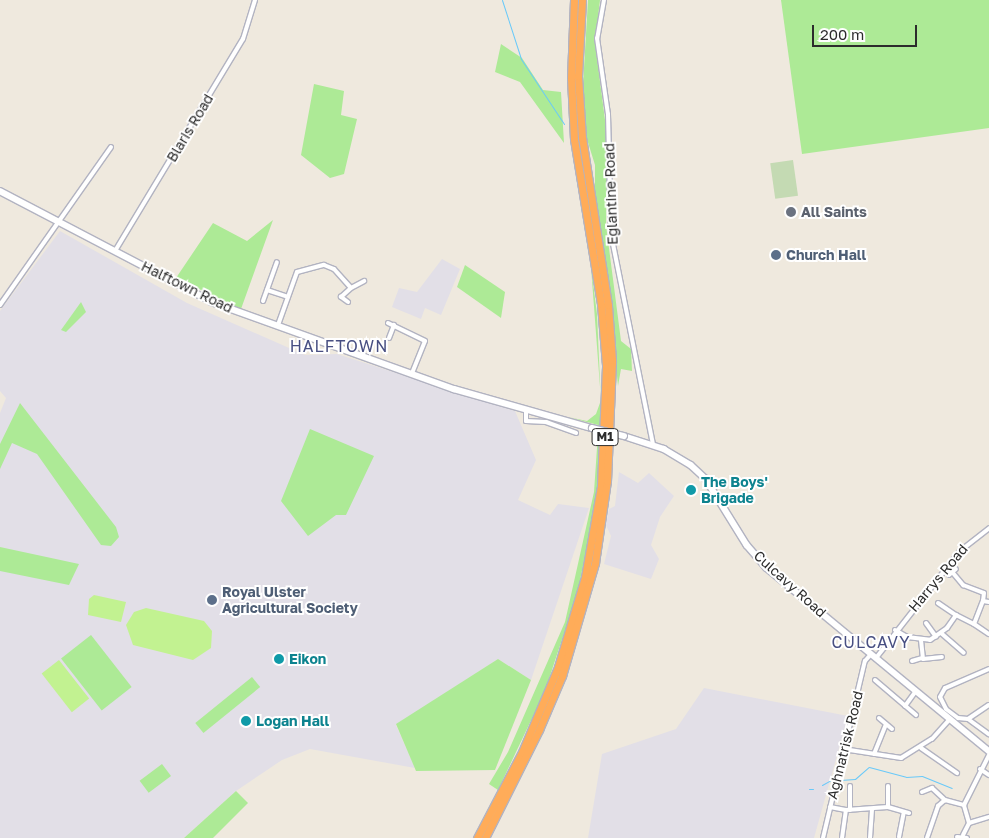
<!DOCTYPE html>
<html>
<head>
<meta charset="utf-8">
<style>
	body { margin:0 }
	#map { position:relative; width:989px; height:838px; overflow:hidden; background:#efe9de; font-family:"Golos Text",sans-serif }
	div>[style] { position:absolute }
	.industrial>* { inset:0; background:#e2dfe7 }
	.green>* { inset:0; background:#adea96; transform-origin:0 0 }
	.cemetery>* { inset:0; background:#c4dab3; transform-origin:0 0 }
	.pitch>* { inset:0; background:#c2f291; transform-origin:0 0 }
	.stream>* { height:1px; margin:-0.5px; padding:0 0.5px; transform-origin:0.5px; border-radius:0.5px; background:#69c9f9 }
	.roads { filter:drop-shadow(1px 0 #b2b3c1) drop-shadow(-1px 0 #b2b3c1) drop-shadow(0 1px #b2b3c1) drop-shadow(0 -1px #b2b3c1) }
	.street>* { height:4px; margin:-2px; padding:0 2px; transform-origin:2px; border-radius:2px; background:#fff }
	.secondary>* { height:5.5px; margin:-2.75px; padding:0 2.75px; transform-origin:2.75px; border-radius:2.75px; background:#fff }
	.highway>* { height:7px; margin:-3.5px; padding:0 3.5px; transform-origin:3.5px; border-radius:3.5px; background:#ffac59 }
	.bridges { filter:drop-shadow(1px 0 #b2b3c1) drop-shadow(-1px 0 #b2b3c1) drop-shadow(0 1px #b2b3c1) drop-shadow(0 -1px #b2b3c1) }
	.secondary-bridge>* { height:5.5px; margin:-2.75px; padding:0 2.75px; transform-origin:2.75px; border-radius:2.75px; background:#fff }
	.dots>* { width:14px; height:14px; translate:-50% -50%; box-sizing:border-box; border:2px solid #fff; border-radius:50% }
	span { translate:-50% -50%; white-space:nowrap; text-align:center; line-height:1.15; -webkit-text-stroke:4px #fff; paint-order:stroke }
	.shield-label span { padding:1px 4px; background:#fff; border:1px solid; border-radius:4px; -webkit-text-stroke-width:0 }
	.shield-label { font-size:12px; color:#2c2c2c; font-weight:700 }
	.street-label { font-size:14px; color:#2c2c2c }
	.worship-label { font-size:14px; color:#5b616d; font-weight:700 }
	.left { translate:0 -50%; text-align:left }
	.service-label { font-size:14px; color:#4e5e75; font-weight:700 }
	.culture-label { font-size:14px; color:#0d838f; font-weight:700 }
	.quarter-label { font-size:16px; color:#484f82; letter-spacing:1px }
	.scale { position:absolute; left:812px; top:25px; width:105px; height:22px; box-sizing:border-box; border:2px solid #2c2c2c; border-top:0; padding-left:6px; font-size:15px; line-height:18px; white-space:nowrap; color:#2c2c2c; -webkit-text-stroke:4px #fff; paint-order:stroke }
</style>
</head>
<body>
<div id="map">
	<div class="industrial">
		<div style="clip-path:polygon(60px 231px,187px 303px,305px 355px,337px 354px,515px 411px,536px 460px,518px 500px,550px 515px,558px 504px,589px 508px,531px 680px,498px 659px,396px 725px,415px 768px,310px 749px,282px 760px,236px 791px,184px 838px,0 838px,0 413px,6px 398px,0 391px,0 311px)"></div>
		<div style="clip-path:polygon(442px 259px,460px 269px,441px 315px,425px 308px,421px 319px,392px 307px,399px 288px,417px 292px)"></div>
		<div style="clip-path:polygon(619px 472px,638px 483px,649px 473px,674px 496px,660px 517px,651px 545px,659px 559px,651px 579px,604px 564px,611px 536px,606px 525px,609px 509px,615px 506px)"></div>
		<div style="clip-path:polygon(704px 688px,848px 716px,814px 838px,588px 838px,602px 754px,676px 729px)"></div>
	</div>
	<div class="green">
		<div style="clip-path:polygon(588px 0,600px 0,595px 43px,608px 143px,606px 225px,621px 341px,631px 349px,632px 371px,621px 369px,618px 386px,607px 272px,595px 206px,595px 165px,586px 136px,583px 85px)"></div>
		<div style="clip-path:polygon(781px 0,989px 0,989px 128px,802px 154px)"></div>
		<div style="clip-path:polygon(501px 44px,522px 58px,543px 90px,561px 92px,564px 143px,520px 82px,495px 72px)"></div>
		<div style="clip-path:polygon(314px 84px,344px 91px,341px 115px,357px 119px,344px 174px,330px 178px,301px 155px)"></div>
		<div style="clip-path:polygon(273px 220px,241px 309px,176px 278px,213px 223px,247px 241px)"></div>
		<div style="clip-path:polygon(465px 265px,505px 292px,501px 318px,457px 287px)"></div>
		<div style="clip-path:polygon(591px 267px,597px 314px,602px 426px,568px 417px,587px 421px,596px 414px,601px 400px)"></div>
		<div style="clip-path:polygon(81px 302px,86px 312px,66px 332px,61px 330px)"></div>
		<div style="clip-path:polygon(20px 403px,116px 527px,119px 537px,111px 546px,101px 545px,37px 454px,12px 443px,0 469px,0 444px)"></div>
		<div style="clip-path:polygon(310px 429px,374px 456px,346px 515px,336px 515px,308px 536px,281px 501px)"></div>
		<div style="clip-path:polygon(598px 433px,602px 433px,597px 494px,578px 591px,545px 691px,498px 790px,489px 784px,508px 752px,565px 622px,594px 492px)"></div>
		<div style="clip-path:polygon(0 547px,79px 564px,69px 585px,0 571px)"></div>
		<div style="left:91px;top:635px;width:66px;height:38px;rotate:52deg"></div>
		<div style="clip-path:polygon(498px 659px,531px 680px,495px 770px,416px 771px,396px 724px)"></div>
		<div style="left:252px;top:677px;width:13px;height:73px;rotate:51deg"></div>
		<div style="left:162px;top:764px;width:15px;height:28px;rotate:53deg"></div>
		<div style="clip-path:polygon(236px 791px,248px 803px,213px 838px,184px 838px)"></div>
	</div>
	<div class="cemetery">
		<div style="left:793px;top:160px;width:36px;height:23px;rotate:82deg"></div>
	</div>
	<div class="pitch">
		<div style="clip-path:polygon(94px 595px,126px 602px,121px 622px,88px 615px,89px 599px)"></div>
		<div style="clip-path:polygon(146px 608px,204px 621px,212px 631px,211px 648px,193px 660px,133px 645px,126px 625px,134px 612px)"></div>
		<div style="left:59px;top:660px;width:49px;height:22px;rotate:52deg"></div>
	</div>
	<div class="stream">
		<div style="left:502px;top:0;width:62px;rotate:72.1deg"></div>
		<div style="left:521px;top:59px;width:78px;rotate:56.5deg"></div>
		<div style="left:840px;top:780px;width:15px;rotate:-4deg"></div>
		<div style="left:855px;top:779px;width:18px;rotate:-41deg"></div>
		<div style="left:869px;top:767px;width:38px;rotate:15deg"></div>
		<div style="left:906px;top:777px;width:16px;rotate:-4deg"></div>
		<div style="left:922px;top:776px;width:32px;rotate:22deg"></div>
		<div style="left:822px;top:785px;width:10px;rotate:-29deg"></div>
		<div style="left:809px;top:789px;width:4px"></div>
	</div>
	<div class="roads">
		<div class="street">
			<div style="left:604px;top:0;width:39px;rotate:100deg"></div>
			<div style="left:597px;top:38px;width:77px;rotate:81.8deg"></div>
			<div style="left:608px;top:114px;width:120px;rotate:88.6deg"></div>
			<div style="left:611px;top:234px;width:215px;rotate:78.7deg"></div>
			<div style="left:115px;top:251px;width:248px;rotate:-58.9deg"></div>
			<div style="left:243px;top:39px;width:41px;rotate:-72.9deg"></div>
			<div style="left:267px;top:290px;width:22px;rotate:18deg"></div>
			<div style="left:263px;top:301px;width:41px;rotate:-70.3deg"></div>
			<div style="left:348px;top:302px;width:9px;rotate:-144deg"></div>
			<div style="left:341px;top:297px;width:13px;rotate:-42deg"></div>
			<div style="left:0;top:305px;width:193px;rotate:-54.9deg"></div>
			<div style="left:388px;top:323px;width:41px;rotate:25.9deg"></div>
			<div style="left:425px;top:341px;width:35px;rotate:112deg"></div>
			<div style="left:278px;top:325px;width:56px;rotate:-70.3deg"></div>
			<div style="left:297px;top:272px;width:28px;rotate:-15deg"></div>
			<div style="left:324px;top:265px;width:11px;rotate:22deg"></div>
			<div style="left:334px;top:269px;width:25px;rotate:48deg"></div>
			<div style="left:351px;top:288px;width:15px;rotate:-28deg"></div>
			<div style="left:389px;top:338px;width:14px;rotate:-69deg"></div>
			<div style="left:526px;top:410px;width:11px;rotate:90deg"></div>
			<div style="left:526px;top:421px;width:20px;rotate:3deg"></div>
			<div style="left:546px;top:422px;width:32px;rotate:20deg"></div>
			<div style="left:953px;top:573px;width:16px;rotate:50deg"></div>
			<div style="left:963px;top:585px;width:22px;rotate:21deg"></div>
			<div style="left:984px;top:593px;width:8px;rotate:97deg"></div>
			<div style="left:949px;top:575px;width:9px;rotate:-41deg"></div>
			<div style="left:938px;top:603px;width:22px;rotate:34deg"></div>
			<div style="left:926px;top:623px;width:17px;rotate:54deg"></div>
			<div style="left:974px;top:624px;width:18px;rotate:34deg"></div>
			<div style="left:895px;top:630px;width:14px;rotate:30deg"></div>
			<div style="left:907px;top:637px;width:23px;rotate:7deg"></div>
			<div style="left:930px;top:640px;width:21px;rotate:-35deg"></div>
			<div style="left:947px;top:628px;width:16px;rotate:-55deg"></div>
			<div style="left:956px;top:615px;width:20px;rotate:27deg"></div>
			<div style="left:974px;top:624px;width:25px;rotate:-69deg"></div>
			<div style="left:983px;top:601px;width:6px;rotate:9deg"></div>
			<div style="left:941px;top:633px;width:30px;rotate:41deg"></div>
			<div style="left:921px;top:640px;width:19px;rotate:84deg"></div>
			<div style="left:923px;top:659px;width:19px;rotate:-6deg"></div>
			<div style="left:876px;top:658px;width:136px;rotate:-51.9deg"></div>
			<div style="left:960px;top:551px;width:37px;rotate:-38deg"></div>
			<div style="left:912px;top:661px;width:10px;rotate:-17deg"></div>
			<div style="left:989px;top:669px;width:48px;rotate:156.6deg"></div>
			<div style="left:945px;top:688px;width:10px;rotate:119deg"></div>
			<div style="left:940px;top:697px;width:13px;rotate:63deg"></div>
			<div style="left:946px;top:709px;width:15px;rotate:37deg"></div>
			<div style="left:958px;top:718px;width:10px;rotate:6deg"></div>
			<div style="left:968px;top:719px;width:26px;rotate:36deg"></div>
			<div style="left:875px;top:680px;width:54px;rotate:40.5deg"></div>
			<div style="left:905px;top:706px;width:19px;rotate:-54deg"></div>
			<div style="left:879px;top:718px;width:17px;rotate:40deg"></div>
			<div style="left:968px;top:719px;width:25px;rotate:-34deg"></div>
			<div style="left:921px;top:748px;width:44px;rotate:34.8deg"></div>
			<div style="left:843px;top:749px;width:59px;rotate:8.8deg"></div>
			<div style="left:901px;top:758px;width:36px;rotate:-32deg"></div>
			<div style="left:932px;top:739px;width:27px;rotate:-48deg"></div>
			<div style="left:874px;top:754px;width:32px;rotate:-68deg"></div>
			<div style="left:980px;top:769px;width:11px;rotate:34deg"></div>
			<div style="left:850px;top:786px;width:24px;rotate:90deg"></div>
			<div style="left:888px;top:786px;width:21px;rotate:90deg"></div>
			<div style="left:922px;top:792px;width:11px;rotate:-22deg"></div>
			<div style="left:932px;top:788px;width:18px;rotate:43deg"></div>
			<div style="left:945px;top:800px;width:20px;rotate:15deg"></div>
			<div style="left:830px;top:807px;width:16px;rotate:11deg"></div>
			<div style="left:846px;top:810px;width:42px;rotate:-4.1deg"></div>
			<div style="left:888px;top:807px;width:22px;rotate:16deg"></div>
			<div style="left:969px;top:823px;width:21px;rotate:-17deg"></div>
			<div style="left:963px;top:835px;width:13px;rotate:-63deg"></div>
			<div style="left:969px;top:823px;width:19px;rotate:-106deg"></div>
			<div style="left:964px;top:805px;width:56px;rotate:-63.4deg"></div>
			<div style="left:899px;top:837px;width:25px;rotate:-79deg"></div>
			<div style="left:957px;top:837px;width:10px;rotate:6deg"></div>
			<div style="left:823px;top:838px;width:182px;rotate:-76.7deg"></div>
			<div style="left:865px;top:661px;width:9px;rotate:-49deg"></div>
			<div style="left:842px;top:838px;width:28px;rotate:-82deg"></div>
			<div style="left:870px;top:838px;width:29px;rotate:-86deg"></div>
			<div style="left:927px;top:838px;width:34px;rotate:-71deg"></div>
			<div style="left:938px;top:806px;width:9px;rotate:-41deg"></div>
		</div>
		<div class="secondary">
			<div style="left:0;top:191px;width:239px;rotate:27.6deg"></div>
			<div style="left:212px;top:302px;width:257px;rotate:19.8deg"></div>
			<div style="left:454px;top:389px;width:143px;rotate:15.8deg"></div>
			<div style="left:624px;top:436px;width:42px;rotate:18deg"></div>
			<div style="left:664px;top:449px;width:31px;rotate:31deg"></div>
			<div style="left:691px;top:465px;width:21px;rotate:43deg"></div>
			<div style="left:706px;top:479px;width:78px;rotate:58.2deg"></div>
			<div style="left:747px;top:545px;width:30px;rotate:49deg"></div>
			<div style="left:767px;top:568px;width:288px;rotate:39.5deg"></div>
		</div>
		<div class="highway">
			<div style="left:477px;top:838px;width:97px;rotate:-62.4deg"></div>
			<div style="left:522px;top:752px;width:92px;rotate:-67deg"></div>
			<div style="left:558px;top:667px;width:94px;rotate:-73.3deg"></div>
			<div style="left:585px;top:577px;width:92px;rotate:-80deg"></div>
			<div style="left:601px;top:486px;width:121px;rotate:-87.6deg"></div>
			<div style="left:606px;top:365px;width:61px;rotate:-94.7deg"></div>
			<div style="left:601px;top:304px;width:167px;rotate:-99.3deg"></div>
			<div style="left:574px;top:139px;width:61px;rotate:-92.8deg"></div>
			<div style="left:571px;top:78px;width:78px;rotate:-87.8deg"></div>
			<div style="left:485px;top:838px;width:121px;rotate:-63.4deg"></div>
			<div style="left:539px;top:730px;width:59px;rotate:-66.9deg"></div>
			<div style="left:562px;top:676px;width:118px;rotate:-73.7deg"></div>
			<div style="left:595px;top:563px;width:83px;rotate:-81.7deg"></div>
			<div style="left:607px;top:481px;width:121px;rotate:-87.6deg"></div>
			<div style="left:612px;top:360px;width:55px;rotate:-94.2deg"></div>
			<div style="left:608px;top:305px;width:169px;rotate:-98.8deg"></div>
			<div style="left:582px;top:138px;width:62px;rotate:-93.7deg"></div>
			<div style="left:578px;top:76px;width:76px;rotate:-87deg"></div>
		</div>
	</div>
	<div class="bridges">
		<div class="secondary-bridge">
			<div style="left:592px;top:428px;width:33px;rotate:14deg"></div>
		</div>
	</div>
	<div class="dots">
		<div style="left:791px;top:212px;background:#6b7280"></div>
		<div style="left:776px;top:255px;background:#5c6f8a"></div>
		<div style="left:691px;top:490px;background:#0f9aa8"></div>
		<div style="left:212px;top:600px;background:#5c6f8a"></div>
		<div style="left:279px;top:659px;background:#0f9aa8"></div>
		<div style="left:246px;top:721px;background:#0f9aa8"></div>
	</div>
	<div class="shield-label">
		<span style="left:605px;top:437px">M1</span>
	</div>
	<div class="street-label">
		<span style="left:190px;top:128px;rotate:-59deg">Blaris Road</span>
		<span style="left:611px;top:194px;rotate:-92deg">Eglantine Road</span>
		<span style="left:187px;top:287px;rotate:26deg">Halftown Road</span>
		<span style="left:938px;top:578px;rotate:-50deg">Harrys Road</span>
		<span style="left:790px;top:584px;rotate:42deg">Culcavy Road</span>
		<span style="left:845px;top:745px;rotate:-76deg">Aghnatrisk Road</span>
	</div>
	<div class="worship-label">
		<span class="left" style="left:801px;top:212px">All Saints</span>
	</div>
	<div class="service-label">
		<span class="left" style="left:786px;top:255px">Church Hall</span>
		<span class="left" style="left:222px;top:600px">Royal Ulster<br>Agricultural Society</span>
	</div>
	<div class="culture-label">
		<span class="left" style="left:701px;top:490px">The Boys'<br>Brigade</span>
		<span class="left" style="left:289px;top:659px">Eikon</span>
		<span class="left" style="left:256px;top:721px">Logan Hall</span>
	</div>
	<div class="quarter-label">
		<span style="left:339px;top:346px">HALFTOWN</span>
		<span style="left:871px;top:642px">CULCAVY</span>
	</div>
	<div class="scale">200 m</div>
</div>
</body>
</html>
